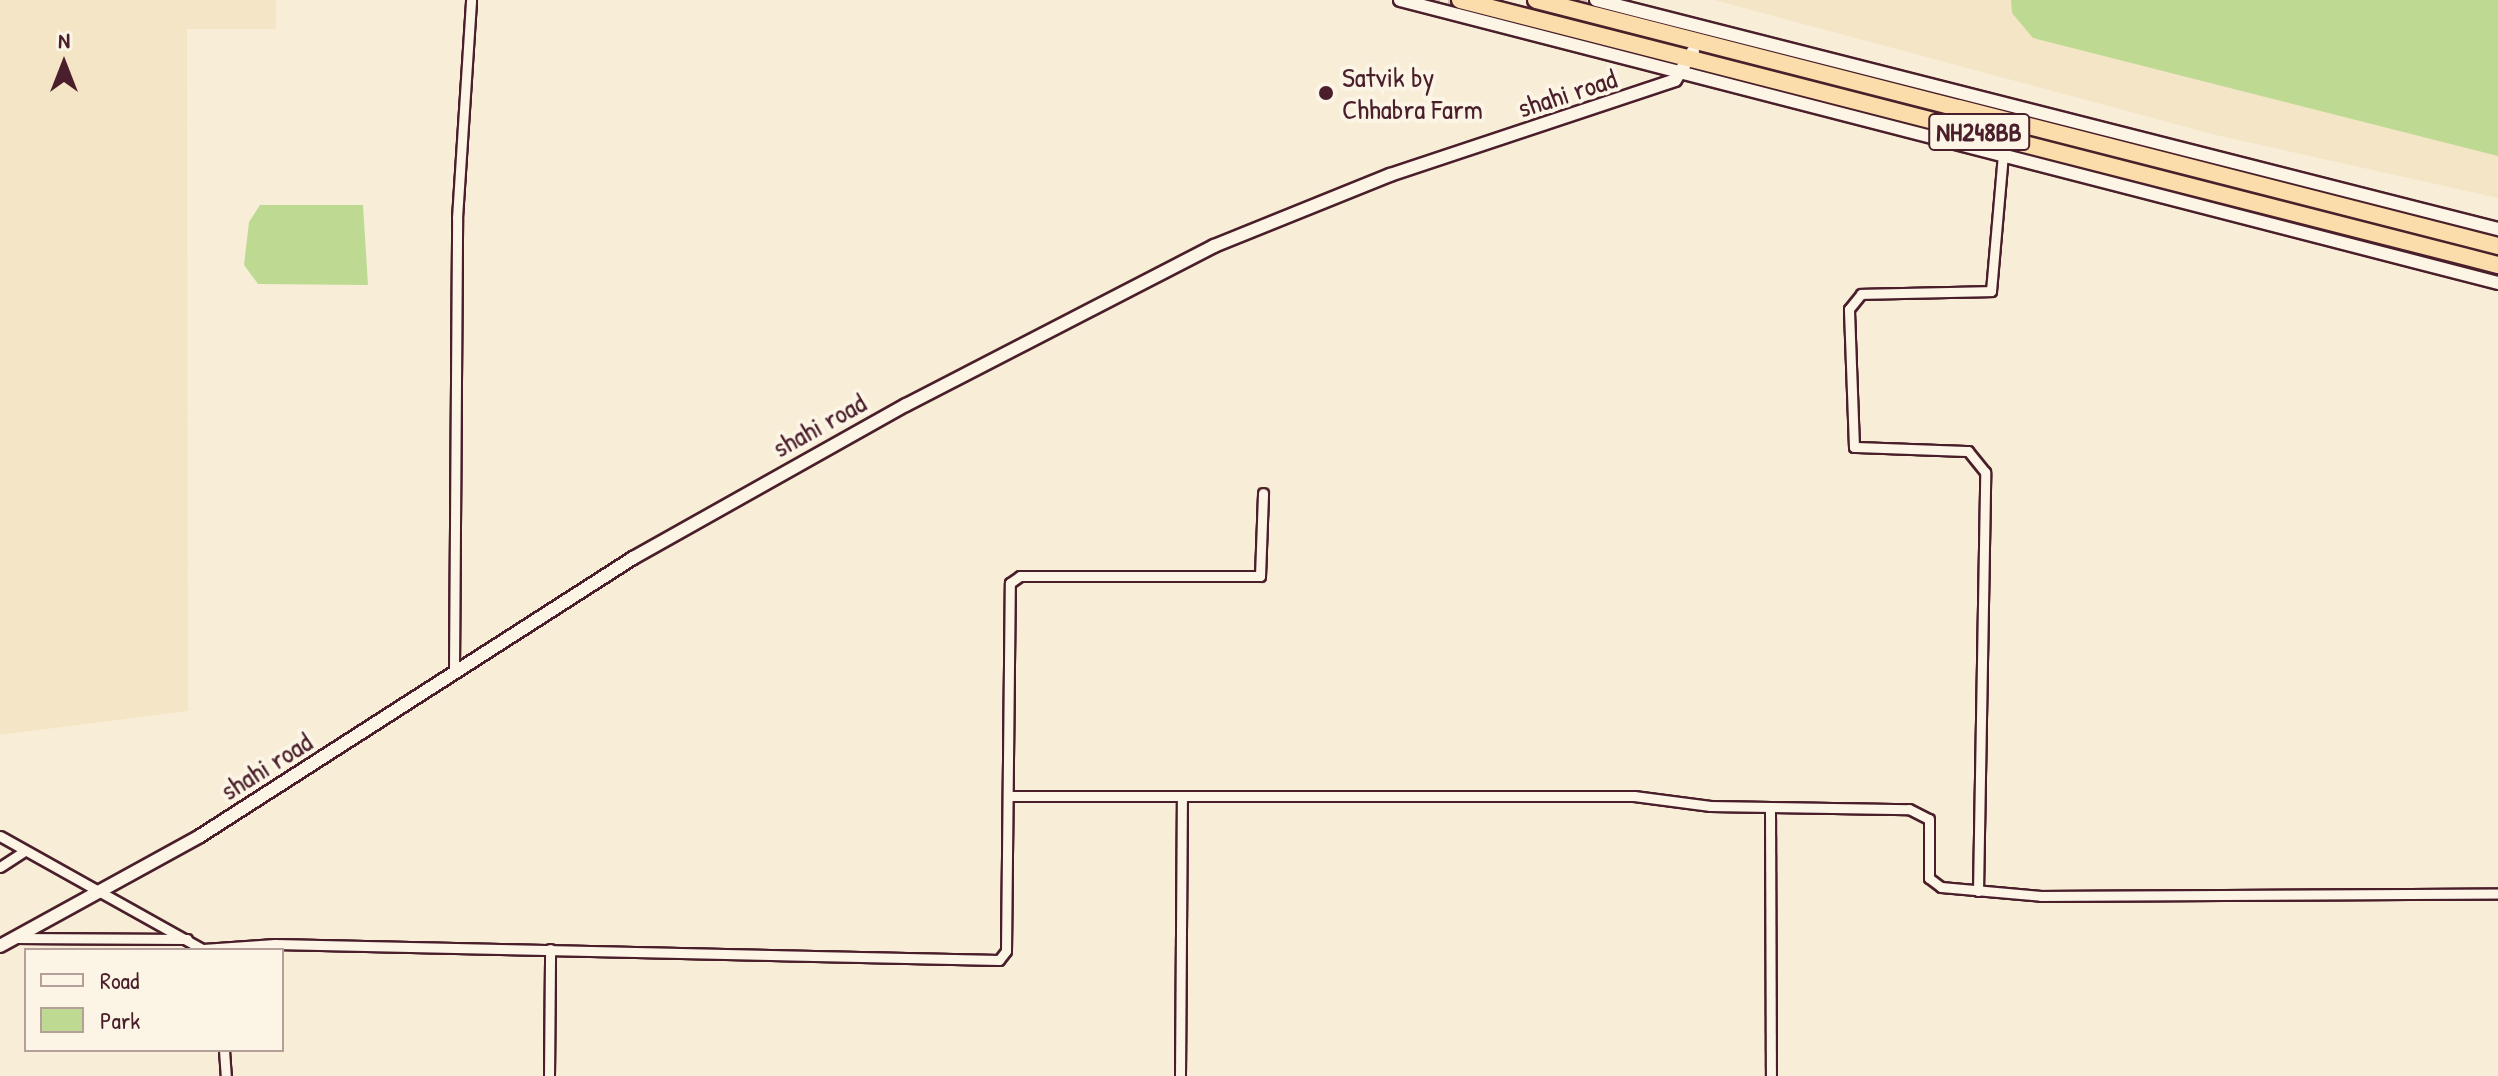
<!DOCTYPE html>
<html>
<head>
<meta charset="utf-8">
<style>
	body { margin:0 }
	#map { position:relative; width:2498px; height:1076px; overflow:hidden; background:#f8eed7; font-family:"Patrick Hand",sans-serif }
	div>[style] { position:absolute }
	.built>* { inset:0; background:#f4e5c6 }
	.green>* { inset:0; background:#beda92 }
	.highway-tunnel>* { height:16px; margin-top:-8px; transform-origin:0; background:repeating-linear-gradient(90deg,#d5c5b5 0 16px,transparent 0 24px) }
	.roads { filter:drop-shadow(2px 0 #4a1f2b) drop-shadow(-2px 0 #4a1f2b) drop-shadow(0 2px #4a1f2b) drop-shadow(0 -2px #4a1f2b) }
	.street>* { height:9px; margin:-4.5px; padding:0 4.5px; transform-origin:4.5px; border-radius:4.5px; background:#fcf5e5 }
	.secondary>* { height:12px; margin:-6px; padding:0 6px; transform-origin:6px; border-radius:6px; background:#fcf5e5 }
	.highway>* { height:16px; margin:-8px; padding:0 8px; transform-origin:8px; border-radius:8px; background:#fbddab }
	.dots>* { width:22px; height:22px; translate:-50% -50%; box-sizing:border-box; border:4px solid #fcf5e5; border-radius:50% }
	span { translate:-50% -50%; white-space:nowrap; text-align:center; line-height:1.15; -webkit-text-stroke:8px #fcf5e5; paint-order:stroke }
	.shield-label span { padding:2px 6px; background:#fcf5e5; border:2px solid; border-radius:6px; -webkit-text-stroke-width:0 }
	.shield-label { font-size:26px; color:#4a1f2b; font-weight:700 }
	.poi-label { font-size:28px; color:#4a1f2b }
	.left { translate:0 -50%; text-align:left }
	.street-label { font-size:28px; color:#4a1f2b }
	.legend { position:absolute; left:24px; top:948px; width:260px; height:104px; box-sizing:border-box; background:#fcf5e5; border:2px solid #b59f9b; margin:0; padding:10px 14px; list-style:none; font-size:24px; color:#4a1f2b }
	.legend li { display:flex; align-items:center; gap:16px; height:40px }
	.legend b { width:40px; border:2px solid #b59f9b }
	.north { position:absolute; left:24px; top:24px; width:80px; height:80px; -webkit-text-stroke:6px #fcf5e5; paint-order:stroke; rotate:0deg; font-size:22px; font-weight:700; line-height:32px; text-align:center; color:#4a1f2b }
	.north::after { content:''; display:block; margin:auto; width:28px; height:36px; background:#4a1f2b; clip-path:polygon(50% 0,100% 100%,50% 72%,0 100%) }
</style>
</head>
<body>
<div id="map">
	<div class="built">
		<div style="clip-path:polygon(0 0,276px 0,276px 29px,187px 29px,188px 711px,0 735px)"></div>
		<div style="clip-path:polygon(1714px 0,2498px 0,2498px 198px,2216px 135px)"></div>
	</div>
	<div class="green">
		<div style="clip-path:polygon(2011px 0,2498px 0,2498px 156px,2033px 38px,2012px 13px)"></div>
		<div style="clip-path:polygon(260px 205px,363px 205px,368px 285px,258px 284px,244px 265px,249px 222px)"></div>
	</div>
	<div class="highway-tunnel">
		<div style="left:1424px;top:0;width:54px;rotate:12.8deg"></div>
		<div style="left:1571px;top:0;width:179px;rotate:14.3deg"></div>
		<div style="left:2015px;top:112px;width:140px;rotate:15.3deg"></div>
		<div style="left:2066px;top:163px;width:446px;rotate:14.3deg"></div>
		<div style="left:2471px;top:231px;width:28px;rotate:15deg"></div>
	</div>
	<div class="roads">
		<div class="street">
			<div style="left:454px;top:669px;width:451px;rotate:-89.6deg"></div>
			<div style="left:457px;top:218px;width:218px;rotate:-86.3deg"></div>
			<div style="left:1009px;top:796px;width:625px"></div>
			<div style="left:1634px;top:796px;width:77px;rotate:7.5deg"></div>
			<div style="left:1710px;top:806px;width:199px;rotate:0.9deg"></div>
			<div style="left:1909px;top:809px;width:22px;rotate:27deg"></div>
			<div style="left:1929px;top:819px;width:59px;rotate:90deg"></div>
			<div style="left:1929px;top:878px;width:15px;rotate:37deg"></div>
			<div style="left:1941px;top:887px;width:100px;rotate:5.1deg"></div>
			<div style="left:2041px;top:896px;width:457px;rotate:-0.3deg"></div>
			<div style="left:1770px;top:808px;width:268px;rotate:89.8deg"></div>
			<div style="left:0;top:836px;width:234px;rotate:29.2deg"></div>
			<div style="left:0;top:867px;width:27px;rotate:-33deg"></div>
			<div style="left:1978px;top:891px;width:419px;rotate:-89deg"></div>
			<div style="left:1985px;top:472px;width:27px;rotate:-129deg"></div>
			<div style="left:1968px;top:451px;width:114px;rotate:-178deg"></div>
			<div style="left:1854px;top:447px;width:138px;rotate:-92.1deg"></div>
			<div style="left:1849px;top:309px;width:19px;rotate:-51deg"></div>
			<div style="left:1861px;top:294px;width:130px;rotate:-1.3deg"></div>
			<div style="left:1991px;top:291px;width:139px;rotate:-85deg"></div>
			<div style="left:15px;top:938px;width:172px;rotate:0.3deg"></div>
			<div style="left:203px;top:949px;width:72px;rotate:-4deg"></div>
			<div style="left:275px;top:944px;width:724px;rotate:1.27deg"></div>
			<div style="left:999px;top:960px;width:11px;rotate:-52deg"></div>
			<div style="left:1006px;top:951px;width:368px;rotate:-89.4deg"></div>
			<div style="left:1010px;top:583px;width:12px;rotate:-35deg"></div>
			<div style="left:1020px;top:576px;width:240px"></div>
			<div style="left:1260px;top:576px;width:83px;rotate:-87.9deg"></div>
			<div style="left:224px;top:1050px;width:26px;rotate:86deg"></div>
			<div style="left:549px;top:1076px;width:127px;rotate:-89.5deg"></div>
			<div style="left:1180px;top:1076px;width:278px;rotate:-89.6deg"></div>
		</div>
		<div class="secondary">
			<div style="left:1400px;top:0;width:1134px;rotate:14.45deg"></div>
			<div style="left:1596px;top:0;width:931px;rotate:14.25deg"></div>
			<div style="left:0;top:946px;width:228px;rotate:-28.8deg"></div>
			<div style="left:200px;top:836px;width:515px;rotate:-32.7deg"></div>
			<div style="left:633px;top:558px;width:313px;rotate:-29.3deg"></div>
			<div style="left:906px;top:405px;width:347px;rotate:-27.3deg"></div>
			<div style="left:1214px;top:246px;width:190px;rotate:-22deg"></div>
			<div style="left:1390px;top:175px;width:300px;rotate:-18.4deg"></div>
			<div style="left:1675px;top:80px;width:34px;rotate:-58deg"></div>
		</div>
		<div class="highway">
			<div style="left:1460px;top:0;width:1071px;rotate:14.32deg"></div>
			<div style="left:1536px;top:0;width:993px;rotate:14.34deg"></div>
		</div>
	</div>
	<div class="dots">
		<div style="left:1326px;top:93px;background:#4a1f2b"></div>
	</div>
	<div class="shield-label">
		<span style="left:1979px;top:132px">NH248BB</span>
	</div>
	<div class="poi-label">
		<span class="left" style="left:1342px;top:93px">Satvik by<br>Chhabra Farm</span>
	</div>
	<div class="street-label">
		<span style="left:1567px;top:93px;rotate:-18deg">shahi road</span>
		<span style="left:819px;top:425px;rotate:-29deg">shahi road</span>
		<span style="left:266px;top:766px;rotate:-32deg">shahi road</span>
	</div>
	<ul class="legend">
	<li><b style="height:10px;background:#fcf5e5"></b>Road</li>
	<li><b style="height:22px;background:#beda92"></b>Park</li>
	</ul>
	<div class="north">N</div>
</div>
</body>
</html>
